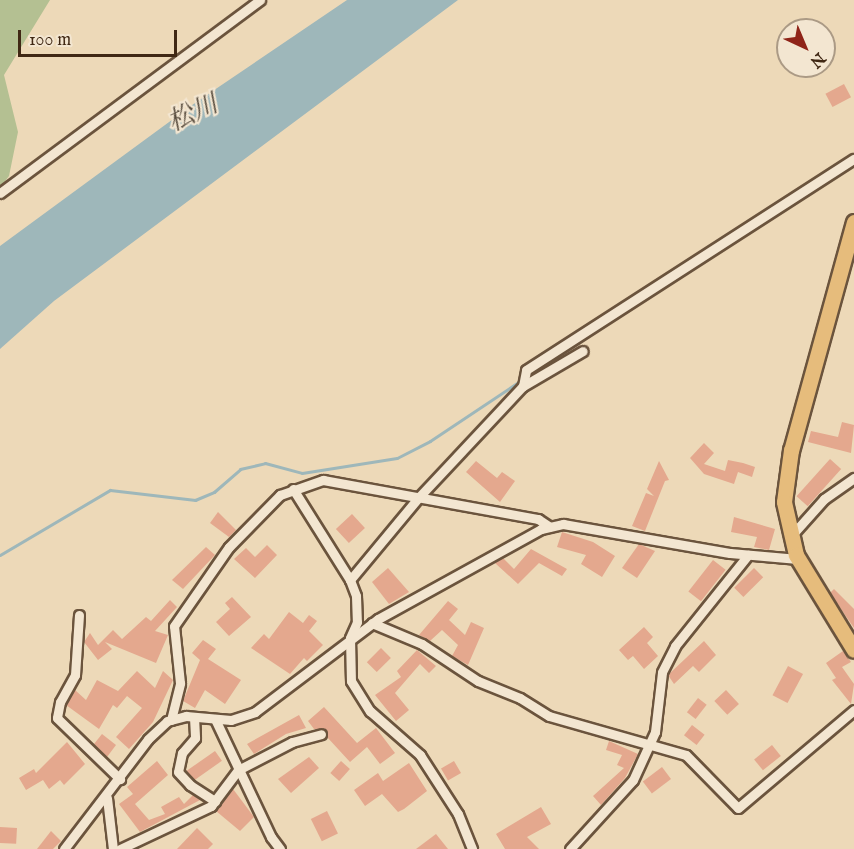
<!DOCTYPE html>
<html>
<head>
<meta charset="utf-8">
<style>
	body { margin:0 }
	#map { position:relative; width:854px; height:849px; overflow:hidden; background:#edd9b8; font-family:"IM FELL English","Noto Serif JP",serif }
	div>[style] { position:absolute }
	.green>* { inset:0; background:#b4c092 }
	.water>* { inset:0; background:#9eb7ba }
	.stream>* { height:3px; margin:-1.5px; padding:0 1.5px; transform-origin:1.5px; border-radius:1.5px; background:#9eb7ba }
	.building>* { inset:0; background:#e4a88e; transform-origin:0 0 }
	.roads { filter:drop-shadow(2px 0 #6b543d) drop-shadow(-2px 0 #6b543d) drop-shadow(0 2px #6b543d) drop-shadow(0 -2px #6b543d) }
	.street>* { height:9px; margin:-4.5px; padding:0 4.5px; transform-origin:4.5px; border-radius:4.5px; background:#f3e6d1 }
	.primary>* { height:15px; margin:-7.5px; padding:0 7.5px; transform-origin:7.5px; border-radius:7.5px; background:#e6bc7c }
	span { translate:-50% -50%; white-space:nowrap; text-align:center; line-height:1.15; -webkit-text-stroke:4.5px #f3e6d1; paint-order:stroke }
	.water-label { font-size:26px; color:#584c3e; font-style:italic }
	.north { position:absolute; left:776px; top:18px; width:60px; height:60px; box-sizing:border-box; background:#f3e6d1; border:2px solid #ab9a85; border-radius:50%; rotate:136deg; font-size:16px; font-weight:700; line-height:24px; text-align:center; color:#402814 }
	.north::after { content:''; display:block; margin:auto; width:21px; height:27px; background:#8f2418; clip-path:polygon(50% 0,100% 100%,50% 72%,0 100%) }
	.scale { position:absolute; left:18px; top:30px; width:159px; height:27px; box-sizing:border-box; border:3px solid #402814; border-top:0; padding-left:8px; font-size:18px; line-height:21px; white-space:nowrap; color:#402814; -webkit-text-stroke:4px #f3e6d1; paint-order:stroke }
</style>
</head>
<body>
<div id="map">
	<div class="green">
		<div style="clip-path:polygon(0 0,50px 0,4px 75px,18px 132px,9px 176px,0 188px)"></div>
	</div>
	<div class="water">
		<div style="clip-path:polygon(347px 0,458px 0,54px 301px,0 349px,0 246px,195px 103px)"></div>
	</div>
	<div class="stream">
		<div style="left:843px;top:171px;width:13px;rotate:-29deg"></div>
		<div style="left:528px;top:376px;width:108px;rotate:-33.7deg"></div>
		<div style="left:0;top:555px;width:128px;rotate:-30.6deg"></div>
		<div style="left:110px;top:490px;width:86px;rotate:6.7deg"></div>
		<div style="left:195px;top:500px;width:21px;rotate:-23deg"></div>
		<div style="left:214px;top:492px;width:35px;rotate:-41deg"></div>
		<div style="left:240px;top:469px;width:26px;rotate:-13deg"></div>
		<div style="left:265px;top:463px;width:38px;rotate:15deg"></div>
		<div style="left:302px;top:473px;width:96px;rotate:-9deg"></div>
		<div style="left:397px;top:458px;width:37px;rotate:-27deg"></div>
		<div style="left:430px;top:441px;width:112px;rotate:-33.7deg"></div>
	</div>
	<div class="building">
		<div style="left:844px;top:84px;width:15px;height:21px;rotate:62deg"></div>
		<div style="clip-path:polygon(842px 422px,854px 425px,851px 453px,808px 442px,811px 431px,838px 437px)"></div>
		<div style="clip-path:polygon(704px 443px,714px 453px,704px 464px,725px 471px,728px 460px,743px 463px,755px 467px,752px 477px,738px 472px,734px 484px,704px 474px,690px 458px)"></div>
		<div style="left:830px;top:459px;width:15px;height:50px;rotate:42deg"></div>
		<div style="clip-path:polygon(476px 461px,497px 478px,502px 472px,515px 481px,500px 502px,466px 472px)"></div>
		<div style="clip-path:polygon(659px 461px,669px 480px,665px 481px,645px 531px,632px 526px,646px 493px,654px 496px,647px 489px)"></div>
		<div style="clip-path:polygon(218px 512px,236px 530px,229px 537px,210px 523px)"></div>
		<div style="left:352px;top:514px;width:19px;height:22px;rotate:47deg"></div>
		<div style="clip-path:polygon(734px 517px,775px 529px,769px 550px,754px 547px,757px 537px,731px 532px)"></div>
		<div style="clip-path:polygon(562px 532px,593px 542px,615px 556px,602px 577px,581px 564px,586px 555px,557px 547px)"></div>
		<div style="clip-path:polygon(639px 544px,655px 551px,637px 578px,622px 568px)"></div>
		<div style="clip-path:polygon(267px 545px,277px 555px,255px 578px,234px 559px,246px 548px,255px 557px)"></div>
		<div style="clip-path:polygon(206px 547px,215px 555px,183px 589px,172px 580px)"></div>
		<div style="clip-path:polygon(531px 549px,567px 569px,562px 576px,539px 563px,518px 584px,495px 563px,503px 558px,514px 569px)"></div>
		<div style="left:713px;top:560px;width:16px;height:40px;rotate:38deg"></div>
		<div style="clip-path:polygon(388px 568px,409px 592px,389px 604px,372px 582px)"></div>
		<div style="left:754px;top:568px;width:13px;height:28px;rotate:45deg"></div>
		<div style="clip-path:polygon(834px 589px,854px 609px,854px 628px,830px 593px)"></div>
		<div style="clip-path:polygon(232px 597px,251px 617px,229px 636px,216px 622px,230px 609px,225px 603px)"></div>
		<div style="clip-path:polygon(170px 600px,177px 607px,155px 631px,168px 635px,156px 663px,105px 642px,112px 649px,98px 660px,84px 642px,90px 633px,98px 645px,113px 630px,122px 639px,146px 617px,151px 621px)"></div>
		<div style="clip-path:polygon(448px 601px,458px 609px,449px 620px,465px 635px,471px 622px,484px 628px,468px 665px,452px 656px,458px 645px,442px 630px,430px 641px,419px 635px)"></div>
		<div style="clip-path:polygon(289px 612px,303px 623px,309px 615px,317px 621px,309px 631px,323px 645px,307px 661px,304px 658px,290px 674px,251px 648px,264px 634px,269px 639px)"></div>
		<div style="clip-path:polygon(644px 627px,653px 637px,647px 643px,658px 656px,644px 669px,633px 656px,628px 660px,619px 650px)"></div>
		<div style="clip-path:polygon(203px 640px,216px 649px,208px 659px,241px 680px,225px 704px,205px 690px,195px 708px,183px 701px,200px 660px,192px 653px)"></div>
		<div style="clip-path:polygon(704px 641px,716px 655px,699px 672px,693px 666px,674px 684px,668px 675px)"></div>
		<div style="left:381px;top:648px;width:14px;height:20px;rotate:45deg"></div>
		<div style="clip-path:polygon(417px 650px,436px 666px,429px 673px,420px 664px,395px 693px,409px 710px,396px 721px,375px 695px,401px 677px,397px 671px)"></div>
		<div style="clip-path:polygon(843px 651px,851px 662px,842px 667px,854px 684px,851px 704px,832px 680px,836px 678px,826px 663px)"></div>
		<div style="left:788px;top:666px;width:17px;height:33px;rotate:28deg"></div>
		<div style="clip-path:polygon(137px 671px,155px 688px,163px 671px,173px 680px,153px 722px,129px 749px,116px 737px,142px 708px,127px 696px,117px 708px,113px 705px,99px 729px,66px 705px,75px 690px,86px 700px,97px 680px,118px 691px)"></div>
		<div style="left:726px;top:690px;width:19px;height:16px;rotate:47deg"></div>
		<div style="left:698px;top:698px;width:11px;height:18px;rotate:38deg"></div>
		<div style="clip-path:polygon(324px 707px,357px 743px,376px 728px,395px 753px,380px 764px,367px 747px,350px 762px,327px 737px,325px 729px,314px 729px,308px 721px)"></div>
		<div style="clip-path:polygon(299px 715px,306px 728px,286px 734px,254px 754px,247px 744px)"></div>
		<div style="left:692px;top:725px;width:16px;height:13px;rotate:38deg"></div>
		<div style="clip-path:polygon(102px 734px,116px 745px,107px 757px,94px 744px)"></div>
		<div style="clip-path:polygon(609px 741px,638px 754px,625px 778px,601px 805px,593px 796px,624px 768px,617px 765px,622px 755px,606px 750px)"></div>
		<div style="clip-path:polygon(67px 742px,85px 764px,64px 785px,60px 780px,49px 789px,43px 780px,26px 790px,19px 778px,34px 769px,36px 773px)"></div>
		<div style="left:772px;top:745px;width:14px;height:23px;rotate:51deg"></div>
		<div style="left:215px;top:751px;width:12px;height:35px;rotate:55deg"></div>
		<div style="clip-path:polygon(309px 757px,319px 768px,291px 793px,278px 779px)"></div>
		<div style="clip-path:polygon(157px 761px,168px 775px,135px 804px,149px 820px,165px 814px,161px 807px,179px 797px,184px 804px,193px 795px,200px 800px,140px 832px,119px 804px,133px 794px,127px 787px)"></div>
		<div style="left:341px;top:761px;width:12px;height:16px;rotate:42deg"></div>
		<div style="left:454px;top:761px;width:14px;height:15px;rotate:60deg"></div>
		<div style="clip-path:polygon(409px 763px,427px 791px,404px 809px,398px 812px,382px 794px,365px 806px,354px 790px,378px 773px,383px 781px)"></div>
		<div style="left:662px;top:767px;width:15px;height:24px;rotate:53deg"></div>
		<div style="clip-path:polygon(233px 789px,254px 817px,240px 831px,216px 811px)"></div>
		<div style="clip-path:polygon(541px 807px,551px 824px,527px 837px,539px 849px,505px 849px,496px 834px)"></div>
		<div style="left:327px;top:811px;width:25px;height:18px;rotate:64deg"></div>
		<div style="left:0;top:827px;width:17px;height:16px;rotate:3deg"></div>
		<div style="clip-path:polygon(197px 828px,213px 844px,208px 849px,177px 849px)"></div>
		<div style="clip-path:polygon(51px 831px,61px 841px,53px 849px,37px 849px)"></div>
		<div style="clip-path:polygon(436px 834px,448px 849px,416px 849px)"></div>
	</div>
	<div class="roads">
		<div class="street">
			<div style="left:0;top:193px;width:324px;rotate:-36.6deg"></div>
			<div style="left:523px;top:386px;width:16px;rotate:-79deg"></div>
			<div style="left:526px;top:370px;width:390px;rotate:-32.8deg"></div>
			<div style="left:293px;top:489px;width:107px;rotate:57.9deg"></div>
			<div style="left:350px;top:580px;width:17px;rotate:69deg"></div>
			<div style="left:356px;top:596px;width:26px;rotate:88deg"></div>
			<div style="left:357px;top:622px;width:17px;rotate:114deg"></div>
			<div style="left:350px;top:638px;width:43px;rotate:88.7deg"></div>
			<div style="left:351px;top:681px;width:36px;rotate:58deg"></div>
			<div style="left:370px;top:711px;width:67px;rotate:41.3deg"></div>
			<div style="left:420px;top:755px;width:70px;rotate:57.2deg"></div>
			<div style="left:458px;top:814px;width:38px;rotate:68deg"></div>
			<div style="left:791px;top:536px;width:50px;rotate:-48.3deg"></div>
			<div style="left:824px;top:499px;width:37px;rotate:-35deg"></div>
			<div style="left:350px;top:580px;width:108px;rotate:-50.3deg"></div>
			<div style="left:419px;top:497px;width:152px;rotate:-46.9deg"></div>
			<div style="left:523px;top:386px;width:69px;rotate:-30.3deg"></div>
			<div style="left:79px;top:615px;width:60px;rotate:93.8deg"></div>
			<div style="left:75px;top:675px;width:31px;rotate:119deg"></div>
			<div style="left:60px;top:702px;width:16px;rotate:101deg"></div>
			<div style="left:57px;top:718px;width:88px;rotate:44.1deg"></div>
			<div style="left:372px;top:623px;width:54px;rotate:22.8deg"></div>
			<div style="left:422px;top:644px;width:67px;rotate:33.5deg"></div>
			<div style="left:478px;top:681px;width:45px;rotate:22deg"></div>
			<div style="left:520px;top:698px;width:34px;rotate:32deg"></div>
			<div style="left:549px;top:716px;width:142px;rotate:15.9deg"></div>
			<div style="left:686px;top:755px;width:74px;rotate:45.5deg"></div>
			<div style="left:738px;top:808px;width:152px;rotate:-40.2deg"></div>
			<div style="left:194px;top:717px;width:21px;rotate:87deg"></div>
			<div style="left:195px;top:738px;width:20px;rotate:131deg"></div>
			<div style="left:182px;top:753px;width:19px;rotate:102deg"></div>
			<div style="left:178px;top:772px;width:18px;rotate:47deg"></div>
			<div style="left:190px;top:785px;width:30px;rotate:33deg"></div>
			<div style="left:215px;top:719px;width:131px;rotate:64.6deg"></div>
			<div style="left:271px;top:837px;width:15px;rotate:53deg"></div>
			<div style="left:171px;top:720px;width:38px;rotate:-76deg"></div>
			<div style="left:180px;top:683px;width:57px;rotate:-96deg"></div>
			<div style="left:174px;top:626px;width:96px;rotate:-55.2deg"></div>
			<div style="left:229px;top:547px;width:73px;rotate:-45.6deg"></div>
			<div style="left:280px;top:495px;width:46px;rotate:-19.2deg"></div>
			<div style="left:323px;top:480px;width:219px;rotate:10.3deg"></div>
			<div style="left:538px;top:519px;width:14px;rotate:34deg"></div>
			<div style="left:107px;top:798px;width:51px;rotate:83.3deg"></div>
			<div style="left:64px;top:849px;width:138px;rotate:-52.6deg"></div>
			<div style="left:148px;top:739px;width:26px;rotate:-43deg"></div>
			<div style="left:167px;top:721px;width:20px;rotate:-15deg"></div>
			<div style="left:186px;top:716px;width:45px;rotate:5.1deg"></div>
			<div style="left:231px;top:720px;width:25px;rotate:-18deg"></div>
			<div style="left:255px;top:712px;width:154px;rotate:-37.1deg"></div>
			<div style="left:378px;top:619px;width:186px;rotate:-28.9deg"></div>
			<div style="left:541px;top:529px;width:23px;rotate:-13deg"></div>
			<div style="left:563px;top:524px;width:169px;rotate:9.9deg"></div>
			<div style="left:730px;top:553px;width:68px;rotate:5deg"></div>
			<div style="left:120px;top:849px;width:101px;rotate:-25.3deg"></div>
			<div style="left:211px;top:806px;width:45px;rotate:-53.1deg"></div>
			<div style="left:238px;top:770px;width:61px;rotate:-27.4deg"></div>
			<div style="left:292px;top:742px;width:30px;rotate:-15deg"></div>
			<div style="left:570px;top:849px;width:93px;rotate:-47.6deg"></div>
			<div style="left:633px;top:780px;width:53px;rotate:-65.4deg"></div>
			<div style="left:655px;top:732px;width:60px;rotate:-83.3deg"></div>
			<div style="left:662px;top:672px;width:29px;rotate:-63deg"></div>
			<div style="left:675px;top:646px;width:117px;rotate:-51.3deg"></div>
		</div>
		<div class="primary">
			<div style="left:854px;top:222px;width:237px;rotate:105.4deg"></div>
			<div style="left:791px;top:450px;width:52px;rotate:97.7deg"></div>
			<div style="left:784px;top:502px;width:54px;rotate:77.2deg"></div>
			<div style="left:796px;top:555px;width:111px;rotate:58.6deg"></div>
		</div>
	</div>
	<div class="water-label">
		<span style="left:193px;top:114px;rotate:-25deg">松川</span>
	</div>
	<div class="north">N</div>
	<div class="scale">100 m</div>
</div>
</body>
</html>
